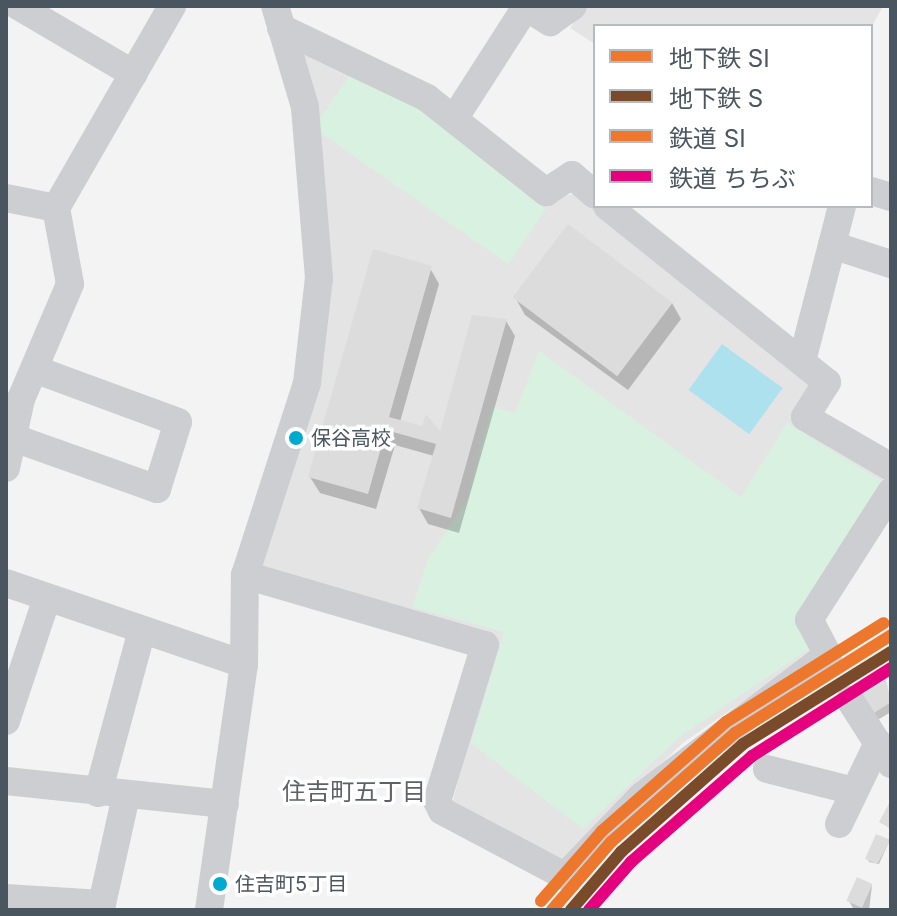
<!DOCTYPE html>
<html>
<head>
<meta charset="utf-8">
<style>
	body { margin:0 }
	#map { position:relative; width:897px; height:916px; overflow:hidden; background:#f3f3f3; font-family:Inter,"Noto Sans JP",sans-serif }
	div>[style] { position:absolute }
	.education>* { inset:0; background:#e5e4e5 }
	.green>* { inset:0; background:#d8f1e1 }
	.water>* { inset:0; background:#ade1ee; transform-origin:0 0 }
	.shadow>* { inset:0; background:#0003 }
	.building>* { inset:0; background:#dcdcdd; transform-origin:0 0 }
	.minor>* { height:28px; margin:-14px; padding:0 14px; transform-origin:14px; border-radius:14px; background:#ccced1 }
	.rail-1>* { height:12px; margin:-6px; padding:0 6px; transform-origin:6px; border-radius:6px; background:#ed772d }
	.rail-2>* { height:12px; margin:-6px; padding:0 6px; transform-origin:6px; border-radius:6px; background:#e5007d }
	.metro-1>* { height:12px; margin:-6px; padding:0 6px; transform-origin:6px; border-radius:6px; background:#ed772d }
	.metro-2>* { height:12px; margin:-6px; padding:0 6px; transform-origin:6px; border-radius:6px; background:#7a4b2a }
	.dots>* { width:22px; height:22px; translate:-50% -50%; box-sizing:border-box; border:4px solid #fff; border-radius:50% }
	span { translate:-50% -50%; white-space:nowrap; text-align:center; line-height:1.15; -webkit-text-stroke:7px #fff; paint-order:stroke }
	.bus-label { font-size:20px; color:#49555f }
	.left { translate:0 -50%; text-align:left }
	.neighbourhood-label { font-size:24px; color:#5e6267 }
	.frame { position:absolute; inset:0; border:8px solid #49555f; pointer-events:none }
	.legend { position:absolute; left:593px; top:24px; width:280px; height:184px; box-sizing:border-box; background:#fff; border:2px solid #b6bbbf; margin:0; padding:10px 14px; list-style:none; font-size:24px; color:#49555f }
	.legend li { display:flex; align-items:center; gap:16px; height:40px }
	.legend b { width:40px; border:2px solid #b6bbbf }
</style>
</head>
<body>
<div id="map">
	<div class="education">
		<div style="clip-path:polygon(586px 6px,883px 6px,871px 28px,595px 26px,595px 44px,570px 28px)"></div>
		<div style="clip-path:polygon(293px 35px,548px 202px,578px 192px,816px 382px,792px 421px,891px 475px,803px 619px,819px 649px,683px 743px,557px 864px,451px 808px,494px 641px,261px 569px,324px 360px,332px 281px)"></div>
	</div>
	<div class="green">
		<div style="clip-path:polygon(350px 75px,428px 113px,546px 209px,508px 264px,321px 133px,319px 120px)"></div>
		<div style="clip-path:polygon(539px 351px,741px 497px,787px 423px,883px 482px,810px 648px,678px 738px,583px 829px,471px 743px,504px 632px,412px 607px,428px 559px,467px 500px,492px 407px,515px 413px)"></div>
	</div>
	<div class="water">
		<div style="left:722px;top:344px;width:75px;height:57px;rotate:36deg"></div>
	</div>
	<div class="shadow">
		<div style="clip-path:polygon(430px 268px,439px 284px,400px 422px,441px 435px,506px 321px,515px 336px,459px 533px,428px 524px,419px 508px,434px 456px,395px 445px,376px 509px,320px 493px,310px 477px)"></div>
		<div style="clip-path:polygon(516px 299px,672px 303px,681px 319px,628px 390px,525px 315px)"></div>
		<div style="clip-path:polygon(886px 682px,891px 712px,876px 721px,862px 697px)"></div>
		<div style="clip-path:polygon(889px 842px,879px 864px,869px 862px,868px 859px)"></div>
		<div style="clip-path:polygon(872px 886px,869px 910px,854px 910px,849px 901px)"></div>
	</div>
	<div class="building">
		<div style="left:568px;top:224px;width:131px;height:92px;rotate:37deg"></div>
		<div style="clip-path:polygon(373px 249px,432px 266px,389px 417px,422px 426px,426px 414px,440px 431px,472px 315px,507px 319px,451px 518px,417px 508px,436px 444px,386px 430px,368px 494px,308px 477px)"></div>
		<div style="clip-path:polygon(886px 679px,891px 702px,871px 715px,859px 697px)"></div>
		<div style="clip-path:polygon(891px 800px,891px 829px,879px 822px)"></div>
		<div style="clip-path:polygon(876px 834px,891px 840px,877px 864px,865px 859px)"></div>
		<div style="left:857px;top:877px;width:17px;height:26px;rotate:24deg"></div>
	</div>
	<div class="minor">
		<div style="left:18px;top:6px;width:134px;rotate:30.4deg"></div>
		<div style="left:524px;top:6px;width:31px;rotate:32deg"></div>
		<div style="left:550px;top:22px;width:28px;rotate:-35deg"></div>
		<div style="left:281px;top:28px;width:162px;rotate:25.6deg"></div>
		<div style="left:427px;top:98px;width:152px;rotate:38.3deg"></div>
		<div style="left:546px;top:192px;width:31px;rotate:-33deg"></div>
		<div style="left:572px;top:175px;width:30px;rotate:41deg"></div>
		<div style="left:454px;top:119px;width:133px;rotate:-57.3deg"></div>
		<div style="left:871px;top:191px;width:21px;rotate:17deg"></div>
		<div style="left:6px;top:198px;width:51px;rotate:11.3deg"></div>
		<div style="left:56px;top:208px;width:233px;rotate:-60.1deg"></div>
		<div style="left:607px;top:206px;width:282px;rotate:38.7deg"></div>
		<div style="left:827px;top:382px;width:41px;rotate:122.2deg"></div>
		<div style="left:805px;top:417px;width:99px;rotate:30.2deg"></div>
		<div style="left:842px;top:206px;width:40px;rotate:104.4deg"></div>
		<div style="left:832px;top:245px;width:62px;rotate:17.9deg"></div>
		<div style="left:802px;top:361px;width:120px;rotate:-75.5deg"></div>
		<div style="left:14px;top:438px;width:152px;rotate:19.6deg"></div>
		<div style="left:157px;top:489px;width:70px;rotate:-72.6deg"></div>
		<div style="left:178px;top:422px;width:153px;rotate:-159.8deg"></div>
		<div style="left:6px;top:468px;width:71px;rotate:-77.7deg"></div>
		<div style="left:21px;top:399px;width:125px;rotate:-66.9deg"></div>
		<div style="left:70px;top:284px;width:77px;rotate:-100.4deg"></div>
		<div style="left:245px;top:575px;width:250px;rotate:16.3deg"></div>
		<div style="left:485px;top:645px;width:163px;rotate:107.1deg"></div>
		<div style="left:437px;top:801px;width:11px;rotate:63deg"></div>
		<div style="left:442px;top:811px;width:139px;rotate:27.9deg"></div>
		<div style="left:565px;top:876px;width:111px;rotate:-46.1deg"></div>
		<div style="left:642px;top:796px;width:233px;rotate:-37.2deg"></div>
		<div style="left:828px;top:655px;width:40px;rotate:-118deg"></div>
		<div style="left:809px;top:620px;width:152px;rotate:-57.4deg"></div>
		<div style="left:6px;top:583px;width:251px;rotate:18.8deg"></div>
		<div style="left:850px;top:700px;width:76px;rotate:57.4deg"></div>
		<div style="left:6px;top:721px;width:130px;rotate:-71.6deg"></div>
		<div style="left:767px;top:769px;width:90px;rotate:14.2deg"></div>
		<div style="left:6px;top:781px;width:220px;rotate:6deg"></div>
		<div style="left:98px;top:793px;width:169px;rotate:-74.9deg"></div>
		<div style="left:839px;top:824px;width:90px;rotate:-64.3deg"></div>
		<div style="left:6px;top:898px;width:96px;rotate:3.6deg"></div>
		<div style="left:102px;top:904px;width:111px;rotate:-77.5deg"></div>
		<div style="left:209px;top:910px;width:248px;rotate:-81.9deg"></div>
		<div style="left:244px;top:664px;width:89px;rotate:-89.4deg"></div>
		<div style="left:245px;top:575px;width:202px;rotate:-72.1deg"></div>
		<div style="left:307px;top:383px;width:106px;rotate:-83.5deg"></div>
		<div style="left:319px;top:278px;width:172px;rotate:-94.7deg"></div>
		<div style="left:305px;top:107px;width:105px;rotate:-106.5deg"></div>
	</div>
	<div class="rail-1">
		<div style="left:541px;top:901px;width:93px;rotate:-48.9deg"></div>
		<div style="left:602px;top:831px;width:165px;rotate:-41.3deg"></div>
		<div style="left:726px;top:722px;width:186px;rotate:-32.1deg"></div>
	</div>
	<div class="rail-2">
		<div style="left:589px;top:910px;width:64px;rotate:-48.8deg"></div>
		<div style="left:631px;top:862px;width:161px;rotate:-41.2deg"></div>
		<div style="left:752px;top:756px;width:165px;rotate:-32.3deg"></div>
	</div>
	<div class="metro-1">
		<div style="left:552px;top:910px;width:90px;rotate:-49.1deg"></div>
		<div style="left:611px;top:842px;width:165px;rotate:-41.3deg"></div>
		<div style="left:735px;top:733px;width:184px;rotate:-32.1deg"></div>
	</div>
	<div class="metro-2">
		<div style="left:571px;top:910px;width:77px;rotate:-49.2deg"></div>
		<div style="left:621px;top:852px;width:163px;rotate:-41.5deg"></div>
		<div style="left:743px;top:744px;width:174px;rotate:-31.9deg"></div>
	</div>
	<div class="dots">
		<div style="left:296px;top:438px;background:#00a9ce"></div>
		<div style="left:220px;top:884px;background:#00a9ce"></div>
	</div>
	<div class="bus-label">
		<span class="left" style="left:311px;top:438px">保谷高校</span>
		<span class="left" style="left:235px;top:884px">住吉町5丁目</span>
	</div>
	<div class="neighbourhood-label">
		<span style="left:354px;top:792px">住吉町五丁目</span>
	</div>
	<div class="frame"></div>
	<ul class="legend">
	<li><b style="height:10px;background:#ed772d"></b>地下鉄 SI</li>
	<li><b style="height:10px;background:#7a4b2a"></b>地下鉄 S</li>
	<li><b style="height:10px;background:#ed772d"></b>鉄道 SI</li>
	<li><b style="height:10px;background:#e5007d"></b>鉄道 ちちぶ</li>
	</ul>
</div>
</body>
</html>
